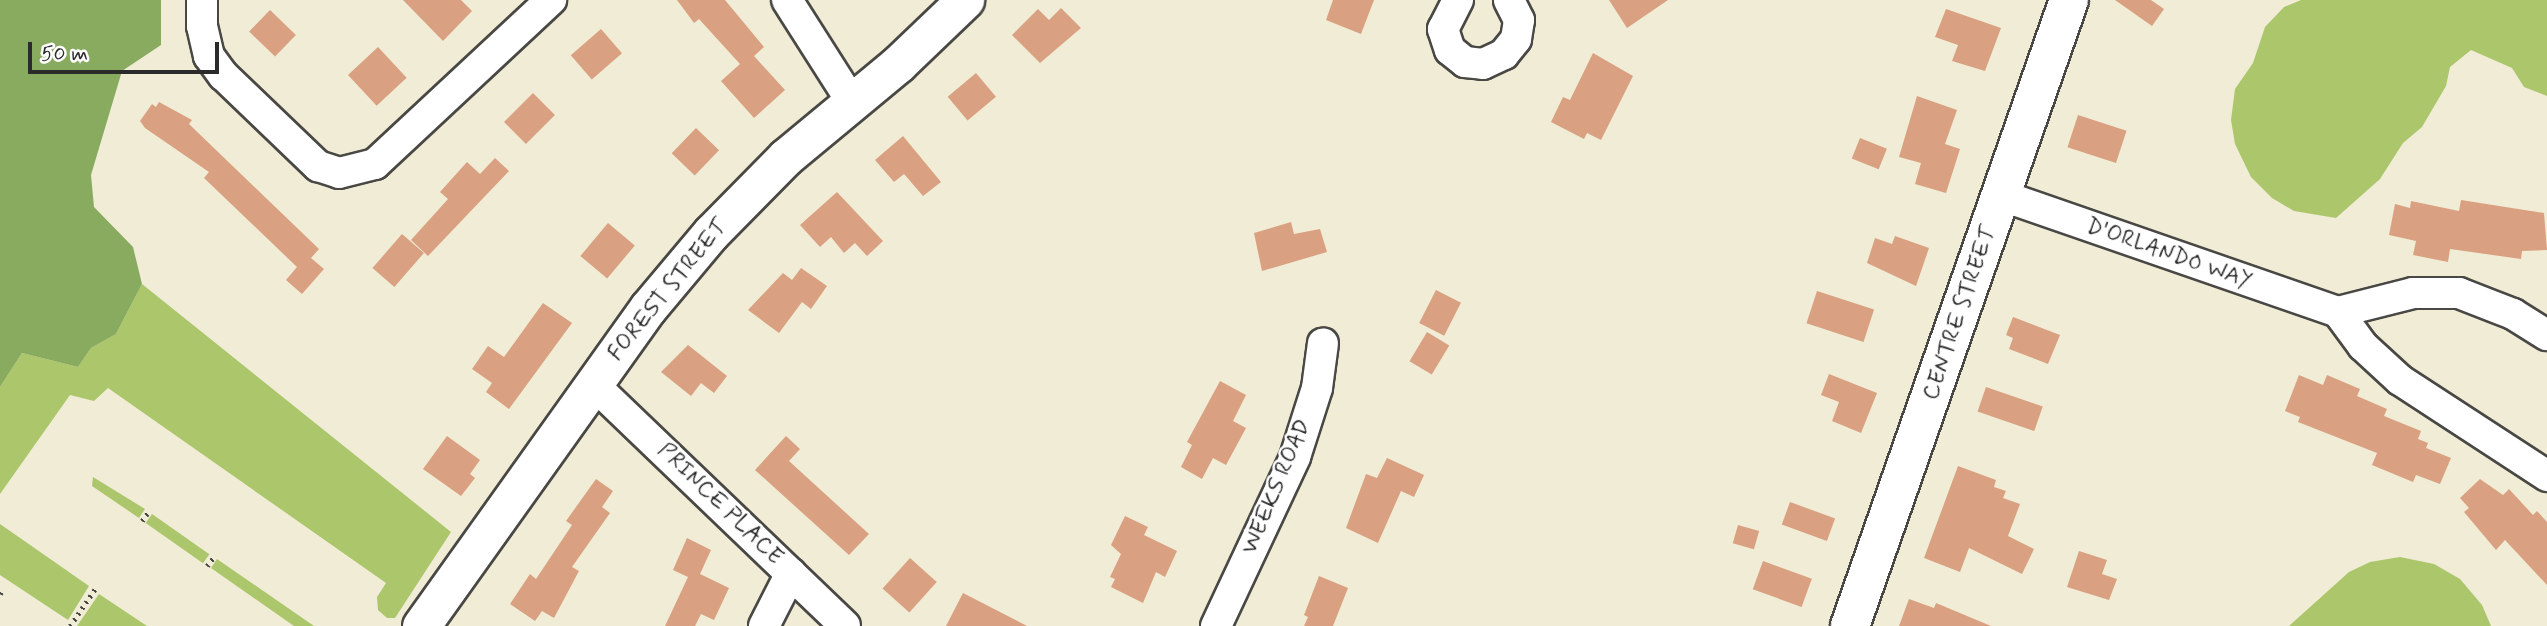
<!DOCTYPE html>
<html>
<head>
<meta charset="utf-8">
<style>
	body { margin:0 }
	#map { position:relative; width:2547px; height:626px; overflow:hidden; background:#f0ecd5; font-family:Mynerve,sans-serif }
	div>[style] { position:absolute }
	.green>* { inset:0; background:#acc66c; transform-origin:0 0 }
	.forest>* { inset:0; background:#89ab60 }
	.building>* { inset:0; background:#d9a181; transform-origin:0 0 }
	.path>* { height:4.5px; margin-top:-2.25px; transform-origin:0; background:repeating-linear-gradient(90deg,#494844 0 2px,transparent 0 7px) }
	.roads { filter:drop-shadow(2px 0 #494844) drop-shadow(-2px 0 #494844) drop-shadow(0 2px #494844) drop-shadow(0 -2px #494844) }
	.minor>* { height:30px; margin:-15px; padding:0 15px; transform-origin:15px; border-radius:15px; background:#fff }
	.tertiary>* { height:37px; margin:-18.5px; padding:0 18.5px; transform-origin:18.5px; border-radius:18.5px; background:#fff }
	.secondary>* { height:38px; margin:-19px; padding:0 19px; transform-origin:19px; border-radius:19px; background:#fff }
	span { translate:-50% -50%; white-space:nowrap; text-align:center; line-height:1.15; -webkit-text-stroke:5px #fff; paint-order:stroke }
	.street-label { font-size:23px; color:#2b2b2b }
	.scale { position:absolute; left:28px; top:42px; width:191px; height:32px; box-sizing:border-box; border:4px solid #2b2b2b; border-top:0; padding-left:9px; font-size:21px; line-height:24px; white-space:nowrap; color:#2b2b2b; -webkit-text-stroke:5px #fff; paint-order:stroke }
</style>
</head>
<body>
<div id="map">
	<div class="green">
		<div style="clip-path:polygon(2301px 0,2547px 0,2547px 96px,2524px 87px,2512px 68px,2471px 50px,2450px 67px,2446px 86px,2422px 127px,2403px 143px,2380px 179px,2336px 218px,2294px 211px,2272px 198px,2251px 177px,2235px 144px,2231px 120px,2235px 89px,2253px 63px,2265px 27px,2284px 7px)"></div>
		<div style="clip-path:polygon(142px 284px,451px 532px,395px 618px,387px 618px,378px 610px,377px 597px,386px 583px,108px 388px,94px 401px,70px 395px,0 494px,0 387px,22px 353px,78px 367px,91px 348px,116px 334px)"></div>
		<div style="clip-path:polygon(93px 477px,145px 509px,139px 518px,92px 486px)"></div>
		<div style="left:152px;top:514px;width:70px;height:11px;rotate:35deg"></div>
		<div style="clip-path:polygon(0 524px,89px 586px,68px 620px,0 575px)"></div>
		<div style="clip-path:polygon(2400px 557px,2434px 564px,2460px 579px,2482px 605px,2491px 626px,2289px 626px,2349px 572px,2370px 562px)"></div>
		<div style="clip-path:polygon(217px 559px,314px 626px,294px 626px,211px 568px)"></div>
		<div style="clip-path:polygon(99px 594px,147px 626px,77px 626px)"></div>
	</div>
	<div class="forest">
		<div style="clip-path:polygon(0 0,161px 0,161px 45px,122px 71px,91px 175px,94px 207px,133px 247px,142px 284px,116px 334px,91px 348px,78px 367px,22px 353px,0 387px)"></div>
	</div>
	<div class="building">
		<div style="clip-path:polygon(403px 0,461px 0,472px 11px,443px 41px)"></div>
		<div style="clip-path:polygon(677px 0,725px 0,764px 47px,754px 56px,785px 90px,754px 118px,721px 81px,740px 64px,699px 19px,694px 23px)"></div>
		<div style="clip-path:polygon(1333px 0,1374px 0,1361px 34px,1326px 20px)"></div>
		<div style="clip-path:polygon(1609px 0,1668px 0,1627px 28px)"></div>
		<div style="clip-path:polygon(2115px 0,2151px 0,2164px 9px,2152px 26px)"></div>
		<div style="clip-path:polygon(1061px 8px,1081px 28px,1040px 63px,1012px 35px,1038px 9px,1049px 20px)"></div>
		<div style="clip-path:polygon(1946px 9px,2001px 28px,1985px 71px,1952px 61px,1958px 45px,1935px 37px)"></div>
		<div style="left:270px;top:10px;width:36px;height:30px;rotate:44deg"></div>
		<div style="left:601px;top:29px;width:32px;height:40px;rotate:49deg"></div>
		<div style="left:378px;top:47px;width:42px;height:41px;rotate:47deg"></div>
		<div style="clip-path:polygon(1593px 53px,1633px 76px,1601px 140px,1587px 133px,1584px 139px,1551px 122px,1563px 97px,1570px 100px)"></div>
		<div style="left:976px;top:73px;width:31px;height:37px;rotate:50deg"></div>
		<div style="left:533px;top:93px;width:31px;height:41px;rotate:45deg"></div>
		<div style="clip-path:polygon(1917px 96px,1957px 110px,1945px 144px,1960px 149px,1946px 193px,1915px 184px,1921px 163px,1899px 157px)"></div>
		<div style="clip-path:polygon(159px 102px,192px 120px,189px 124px,319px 249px,311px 258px,324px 269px,302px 294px,286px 280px,297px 267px,204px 178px,209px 172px,145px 128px,140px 121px,152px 104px,156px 107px)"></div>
		<div style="left:2078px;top:115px;width:51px;height:34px;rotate:18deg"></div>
		<div style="left:696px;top:128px;width:32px;height:35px;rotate:44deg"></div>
		<div style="clip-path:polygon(903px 136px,941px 182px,923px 196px,904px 174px,894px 182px,875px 160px)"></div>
		<div style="left:1860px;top:138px;width:29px;height:22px;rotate:22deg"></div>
		<div style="clip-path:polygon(495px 158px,509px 171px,428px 256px,411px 240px,448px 199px,440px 192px,467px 162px,480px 174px)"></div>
		<div style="clip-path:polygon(837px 192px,883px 241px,867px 256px,855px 243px,844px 253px,831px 237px,820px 247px,800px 225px)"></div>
		<div style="clip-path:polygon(2461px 200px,2544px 213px,2547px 250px,2522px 251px,2521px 259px,2450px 249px,2448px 262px,2413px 255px,2416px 241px,2389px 235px,2395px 204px,2410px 208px,2411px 201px,2459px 211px)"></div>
		<div style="clip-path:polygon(1291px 222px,1294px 234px,1320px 229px,1327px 252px,1262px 271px,1254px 233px)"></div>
		<div style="left:608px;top:223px;width:35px;height:43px;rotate:40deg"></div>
		<div style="left:402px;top:234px;width:29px;height:45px;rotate:41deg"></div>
		<div style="clip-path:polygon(1895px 236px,1929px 248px,1916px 286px,1867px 263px,1875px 238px,1892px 244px)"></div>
		<div style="clip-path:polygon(801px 268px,827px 286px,811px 309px,802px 302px,779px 333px,748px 310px,783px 273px,792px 280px)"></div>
		<div style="left:1436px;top:290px;width:28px;height:37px;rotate:27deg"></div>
		<div style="left:1817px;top:291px;width:60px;height:34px;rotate:18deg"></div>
		<div style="clip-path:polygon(543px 303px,572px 323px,509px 409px,486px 392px,492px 383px,472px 369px,488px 346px,504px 357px)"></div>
		<div style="clip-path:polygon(2013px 317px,2060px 335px,2048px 364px,2009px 349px,2013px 338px,2006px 335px)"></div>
		<div style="left:1427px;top:332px;width:26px;height:34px;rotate:31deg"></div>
		<div style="clip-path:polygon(688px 345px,727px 376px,714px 393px,701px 383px,691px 396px,661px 372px)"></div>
		<div style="clip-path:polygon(1829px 374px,1877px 393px,1861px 433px,1832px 421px,1839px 402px,1821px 395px)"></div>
		<div style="clip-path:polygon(2299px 375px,2323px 385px,2327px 375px,2360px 389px,2357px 396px,2387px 409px,2384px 416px,2421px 431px,2418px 439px,2428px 443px,2426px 448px,2451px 458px,2440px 484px,2416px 475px,2413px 482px,2372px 465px,2377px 453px,2298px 422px,2300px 417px,2285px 411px)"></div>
		<div style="clip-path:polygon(1220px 381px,1246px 395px,1233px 421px,1246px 428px,1226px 465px,1213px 458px,1202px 479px,1181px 467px,1192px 445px,1187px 442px)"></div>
		<div style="left:1986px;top:387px;width:60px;height:26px;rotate:19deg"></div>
		<div style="clip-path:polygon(447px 436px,480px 460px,470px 474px,475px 478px,461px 496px,423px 469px)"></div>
		<div style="clip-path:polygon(786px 436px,800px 449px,789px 461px,869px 534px,849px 555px,755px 470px)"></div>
		<div style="clip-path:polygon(1387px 458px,1424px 475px,1414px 497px,1401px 491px,1378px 543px,1346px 528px,1366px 474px,1377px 478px)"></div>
		<div style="clip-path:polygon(1958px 466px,1996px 480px,1994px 487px,2006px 491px,2003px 498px,2020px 504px,2008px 536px,2034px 549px,2022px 574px,1969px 548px,1960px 572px,1924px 558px)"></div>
		<div style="clip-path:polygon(596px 479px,613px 491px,602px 507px,610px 513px,572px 567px,579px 571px,554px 618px,542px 611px,535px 621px,510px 604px,530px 574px,536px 579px,572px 525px,566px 521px)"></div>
		<div style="clip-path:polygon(2480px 479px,2503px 495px,2509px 489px,2533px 515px,2537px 511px,2547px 522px,2547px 585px,2505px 540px,2496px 550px,2464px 512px,2469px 508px,2460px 498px)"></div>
		<div style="left:1790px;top:502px;width:48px;height:24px;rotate:20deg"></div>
		<div style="clip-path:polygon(1125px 516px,1148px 527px,1144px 535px,1177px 551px,1165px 577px,1156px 572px,1143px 603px,1111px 587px,1115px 579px,1110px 577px,1121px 554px,1111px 545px)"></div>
		<div style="left:1738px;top:525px;width:22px;height:19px;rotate:16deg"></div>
		<div style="clip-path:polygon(687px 538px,711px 550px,700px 574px,729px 588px,714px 620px,701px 614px,695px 626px,665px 626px,688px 577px,673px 570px)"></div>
		<div style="clip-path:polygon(2079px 551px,2107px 560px,2102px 574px,2117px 579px,2109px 600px,2067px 587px)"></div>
		<div style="left:910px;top:558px;width:36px;height:41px;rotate:42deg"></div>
		<div style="left:1763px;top:561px;width:52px;height:30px;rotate:20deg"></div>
		<div style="clip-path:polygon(1319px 576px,1348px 588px,1333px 626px,1304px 626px,1308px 617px,1304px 615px)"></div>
		<div style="clip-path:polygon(963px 593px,1027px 626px,946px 626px)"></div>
		<div style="clip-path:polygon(1909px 599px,1934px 608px,1936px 603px,1991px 626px,1899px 626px)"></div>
	</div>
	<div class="path">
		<div style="left:142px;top:521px;width:12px;rotate:-55deg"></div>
		<div style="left:207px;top:566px;width:11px;rotate:-52deg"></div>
		<div style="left:0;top:594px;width:6px;rotate:-59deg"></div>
		<div style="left:70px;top:626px;width:48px;rotate:-56deg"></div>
	</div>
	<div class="roads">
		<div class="minor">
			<div style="left:202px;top:0;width:26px;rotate:90deg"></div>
			<div style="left:202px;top:26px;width:31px;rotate:77deg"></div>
			<div style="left:209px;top:56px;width:24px;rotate:54deg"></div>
			<div style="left:223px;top:75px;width:132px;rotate:43.8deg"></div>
			<div style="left:318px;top:166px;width:22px;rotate:18deg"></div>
			<div style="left:339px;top:173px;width:37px;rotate:-14deg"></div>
			<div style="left:375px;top:164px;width:241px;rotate:-43deg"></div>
			<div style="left:787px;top:0;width:121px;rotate:57.5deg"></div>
			<div style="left:1458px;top:0;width:33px;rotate:117deg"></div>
			<div style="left:1443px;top:29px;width:22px;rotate:72deg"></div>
			<div style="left:1450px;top:50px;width:19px;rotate:39deg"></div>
			<div style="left:1465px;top:62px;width:18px;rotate:6deg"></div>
			<div style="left:1483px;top:64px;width:23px;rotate:-25deg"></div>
			<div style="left:1504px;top:54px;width:19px;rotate:-51deg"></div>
			<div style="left:1516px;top:39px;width:19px;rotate:-81deg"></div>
			<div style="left:1519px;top:20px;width:22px;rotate:-117deg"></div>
			<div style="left:2000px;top:195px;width:358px;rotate:19.1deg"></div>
			<div style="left:2338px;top:312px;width:77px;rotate:-14.2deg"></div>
			<div style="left:2413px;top:293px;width:46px"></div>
			<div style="left:2459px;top:293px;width:58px;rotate:21.3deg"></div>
			<div style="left:2513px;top:314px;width:40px;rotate:32deg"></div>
			<div style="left:2338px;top:312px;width:42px;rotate:53.7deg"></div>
			<div style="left:2363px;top:346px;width:50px;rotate:42.6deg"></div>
			<div style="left:2400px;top:380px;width:176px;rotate:33.1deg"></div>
			<div style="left:593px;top:384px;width:349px;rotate:43.8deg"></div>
			<div style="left:764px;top:626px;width:59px;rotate:-63deg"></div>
			<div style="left:1216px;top:626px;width:187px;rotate:-64.9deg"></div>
			<div style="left:1295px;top:457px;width:72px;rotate:-72.3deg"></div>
			<div style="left:1317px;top:388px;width:45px;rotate:-82.4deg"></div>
		</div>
		<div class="tertiary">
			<div style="left:421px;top:626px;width:391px;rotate:-54.5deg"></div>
			<div style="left:648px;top:308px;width:98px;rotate:-50deg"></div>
			<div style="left:711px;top:233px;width:107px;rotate:-45.4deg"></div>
			<div style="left:786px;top:157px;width:146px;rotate:-39.7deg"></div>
			<div style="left:898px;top:64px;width:93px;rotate:-43.7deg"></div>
		</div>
		<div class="secondary">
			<div style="left:1850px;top:626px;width:663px;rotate:-70.72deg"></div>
		</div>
	</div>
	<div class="street-label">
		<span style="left:2169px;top:254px;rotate:19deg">D'ORLANDO WAY</span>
		<span style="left:668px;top:290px;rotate:-51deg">FOREST STREET</span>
		<span style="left:1960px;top:313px;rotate:-71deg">CENTRE STREET</span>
		<span style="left:1277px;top:487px;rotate:-67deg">WEEKS ROAD</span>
		<span style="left:720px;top:504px;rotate:44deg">PRINCE PLACE</span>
	</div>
	<div class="scale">50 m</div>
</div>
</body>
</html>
